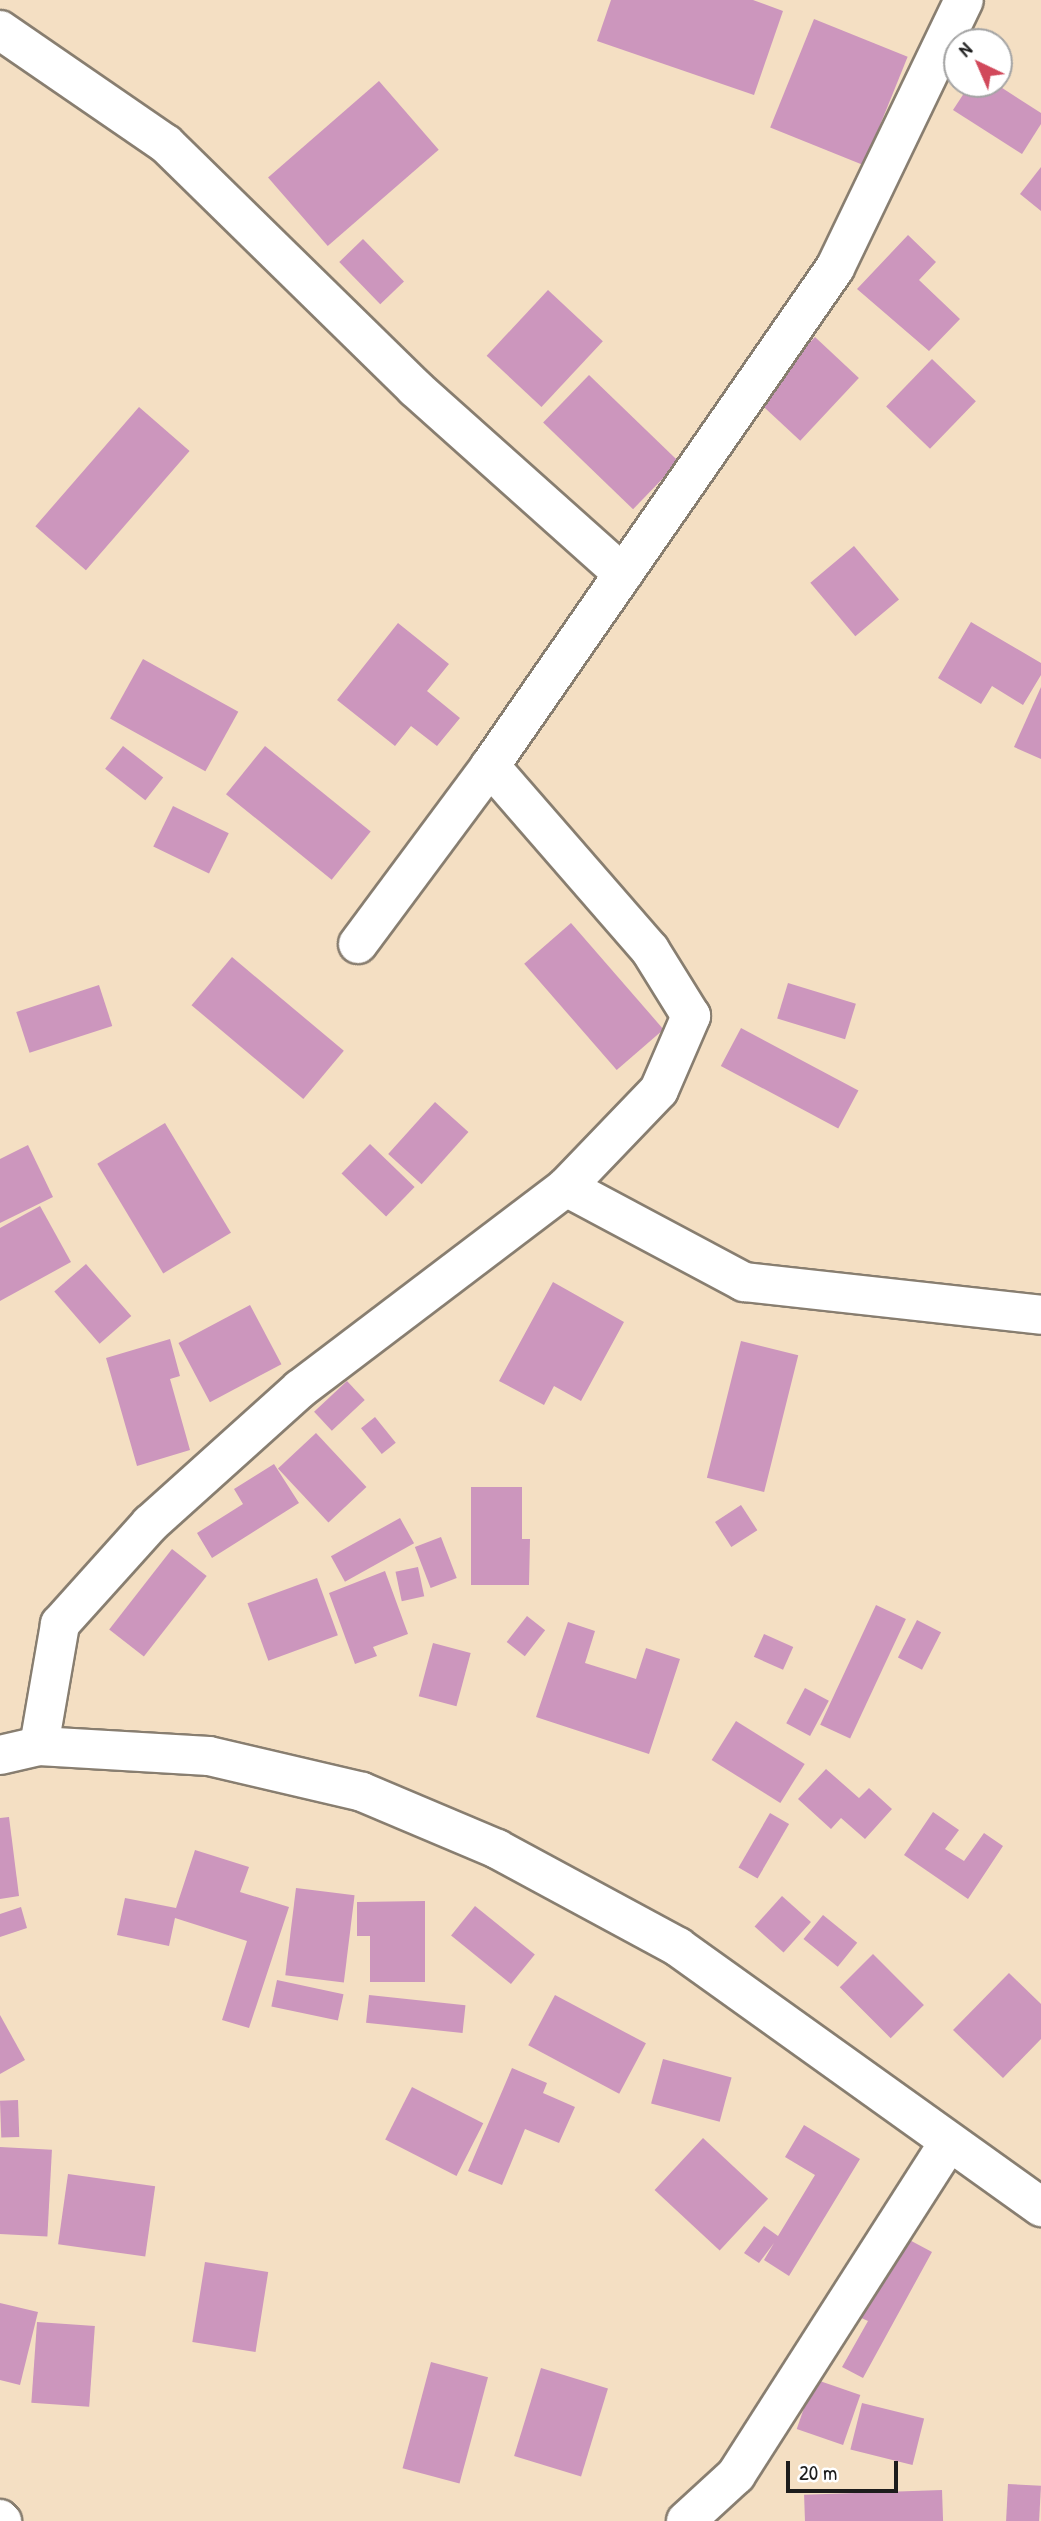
<!DOCTYPE html>
<html>
<head>
<meta charset="utf-8">
<style>
	body { margin:0 }
	#map { position:relative; width:1041px; height:2521px; overflow:hidden; background:#f4dfc3; font-family:"Patrick Hand",sans-serif }
	div>[style] { position:absolute }
	.building>* { inset:0; background:#cc96bd; transform-origin:0 0 }
	.roads { filter:drop-shadow(2px 0 #887e70) drop-shadow(-2px 0 #887e70) drop-shadow(0 2px #887e70) drop-shadow(0 -2px #887e70) }
	.minor>* { height:38px; margin:-19px; padding:0 19px; transform-origin:19px; border-radius:19px; background:#fff }
	span { translate:-50% -50%; white-space:nowrap; text-align:center; line-height:1.15; -webkit-text-stroke:5px #fff; paint-order:stroke }
	.north { position:absolute; left:943px; top:28px; width:70px; height:70px; box-sizing:border-box; background:#fff; border:2px solid #a4a4a4; border-radius:50%; rotate:316deg; font-size:19px; font-weight:700; line-height:28px; text-align:center; color:#1c1c1c }
	.north::after { content:''; display:block; margin:auto; width:24px; height:32px; background:#d1495b; clip-path:polygon(50% 0,100% 100%,50% 72%,0 100%) }
	.scale { position:absolute; left:786px; top:2461px; width:112px; height:32px; box-sizing:border-box; border:4px solid #1c1c1c; border-top:0; padding-left:9px; font-size:21px; line-height:24px; white-space:nowrap; color:#1c1c1c; -webkit-text-stroke:5px #fff; paint-order:stroke }
</style>
</head>
<body>
<div id="map">
	<div class="building">
		<div style="clip-path:polygon(611px 0,753px 0,783px 11px,754px 95px,597px 41px)"></div>
		<div style="left:814px;top:19px;width:101px;height:117px;rotate:22deg"></div>
		<div style="left:379px;top:81px;width:91px;height:147px;rotate:49deg"></div>
		<div style="clip-path:polygon(970px 84px,996px 84px,1041px 113px,1041px 124px,1022px 154px,953px 110px)"></div>
		<div style="clip-path:polygon(1041px 167px,1041px 211px,1020px 194px)"></div>
		<div style="clip-path:polygon(908px 235px,936px 262px,919px 280px,960px 319px,929px 351px,857px 289px)"></div>
		<div style="left:363px;top:239px;width:59px;height:33px;rotate:46deg"></div>
		<div style="left:548px;top:290px;width:75px;height:90px;rotate:43deg"></div>
		<div style="left:815px;top:337px;width:60px;height:86px;rotate:43deg"></div>
		<div style="left:932px;top:359px;width:61px;height:66px;rotate:44deg"></div>
		<div style="left:589px;top:375px;width:125px;height:66px;rotate:44deg"></div>
		<div style="left:139px;top:407px;width:67px;height:158px;rotate:41deg"></div>
		<div style="left:854px;top:546px;width:70px;height:57px;rotate:50deg"></div>
		<div style="clip-path:polygon(971px 622px,1041px 663px,1041px 675px,1023px 705px,992px 686px,981px 704px,938px 678px)"></div>
		<div style="clip-path:polygon(398px 623px,449px 664px,427px 691px,460px 718px,437px 746px,411px 726px,395px 746px,337px 700px)"></div>
		<div style="left:143px;top:659px;width:109px;height:68px;rotate:29deg"></div>
		<div style="clip-path:polygon(1041px 687px,1041px 759px,1014px 747px)"></div>
		<div style="left:123px;top:746px;width:51px;height:29px;rotate:38deg"></div>
		<div style="left:265px;top:746px;width:136px;height:62px;rotate:39deg"></div>
		<div style="left:173px;top:806px;width:62px;height:45px;rotate:26deg"></div>
		<div style="left:571px;top:923px;width:141px;height:62px;rotate:49deg"></div>
		<div style="left:232px;top:957px;width:146px;height:63px;rotate:40deg"></div>
		<div style="left:788px;top:983px;width:71px;height:37px;rotate:17deg"></div>
		<div style="left:99px;top:985px;width:43px;height:87px;rotate:72deg"></div>
		<div style="left:741px;top:1028px;width:133px;height:43px;rotate:28deg"></div>
		<div style="left:435px;top:1102px;width:45px;height:70px;rotate:42deg"></div>
		<div style="left:165px;top:1123px;width:128px;height:79px;rotate:59deg"></div>
		<div style="left:370px;top:1144px;width:62px;height:41px;rotate:44deg"></div>
		<div style="clip-path:polygon(28px 1145px,53px 1197px,0 1223px,0 1159px)"></div>
		<div style="clip-path:polygon(40px 1206px,71px 1262px,0 1301px,0 1228px)"></div>
		<div style="left:86px;top:1264px;width:69px;height:42px;rotate:49deg"></div>
		<div style="clip-path:polygon(553px 1282px,624px 1322px,581px 1401px,554px 1386px,544px 1405px,499px 1381px)"></div>
		<div style="left:250px;top:1305px;width:67px;height:81px;rotate:62deg"></div>
		<div style="clip-path:polygon(170px 1339px,180px 1376px,170px 1379px,190px 1450px,137px 1466px,106px 1358px)"></div>
		<div style="left:741px;top:1341px;width:59px;height:141px;rotate:14deg"></div>
		<div style="left:347px;top:1381px;width:26px;height:45px;rotate:47deg"></div>
		<div style="left:375px;top:1417px;width:33px;height:18px;rotate:51deg"></div>
		<div style="left:316px;top:1433px;width:74px;height:52px;rotate:47deg"></div>
		<div style="clip-path:polygon(274px 1464px,299px 1503px,212px 1558px,197px 1533px,243px 1504px,234px 1489px)"></div>
		<div style="clip-path:polygon(471px 1487px,522px 1487px,522px 1539px,530px 1539px,529px 1585px,471px 1585px)"></div>
		<div style="left:741px;top:1505px;width:30px;height:31px;rotate:57deg"></div>
		<div style="left:400px;top:1518px;width:29px;height:79px;rotate:61deg"></div>
		<div style="left:441px;top:1537px;width:44px;height:28px;rotate:69deg"></div>
		<div style="left:172px;top:1549px;width:44px;height:102px;rotate:38deg"></div>
		<div style="left:418px;top:1567px;width:30px;height:23px;rotate:78deg"></div>
		<div style="clip-path:polygon(385px 1571px,408px 1634px,373px 1647px,377px 1656px,355px 1664px,329px 1593px)"></div>
		<div style="left:317px;top:1578px;width:61px;height:74px;rotate:70deg"></div>
		<div style="left:876px;top:1605px;width:33px;height:132px;rotate:25deg"></div>
		<div style="left:527px;top:1616px;width:23px;height:33px;rotate:38deg"></div>
		<div style="left:917px;top:1620px;width:27px;height:42px;rotate:27deg"></div>
		<div style="clip-path:polygon(568px 1622px,595px 1631px,585px 1663px,636px 1679px,646px 1648px,680px 1659px,649px 1754px,536px 1717px)"></div>
		<div style="left:764px;top:1634px;width:32px;height:25px;rotate:24deg"></div>
		<div style="left:433px;top:1643px;width:39px;height:55px;rotate:15deg"></div>
		<div style="left:805px;top:1688px;width:27px;height:40px;rotate:28deg"></div>
		<div style="left:736px;top:1721px;width:81px;height:46px;rotate:32deg"></div>
		<div style="clip-path:polygon(826px 1769px,859px 1798px,869px 1788px,892px 1809px,865px 1839px,841px 1818px,831px 1829px,798px 1799px)"></div>
		<div style="clip-path:polygon(933px 1812px,959px 1830px,945px 1849px,964px 1861px,984px 1833px,1003px 1846px,968px 1899px,904px 1855px)"></div>
		<div style="left:770px;top:1813px;width:22px;height:63px;rotate:30deg"></div>
		<div style="clip-path:polygon(9px 1817px,19px 1896px,0 1899px,0 1818px)"></div>
		<div style="clip-path:polygon(195px 1850px,249px 1867px,240px 1892px,289px 1907px,249px 2028px,222px 2020px,247px 1941px,175px 1918px,169px 1946px,117px 1935px,125px 1898px,176px 1908px)"></div>
		<div style="left:296px;top:1888px;width:59px;height:88px;rotate:7deg"></div>
		<div style="left:782px;top:1896px;width:39px;height:41px;rotate:42deg"></div>
		<div style="clip-path:polygon(425px 1901px,425px 1982px,370px 1982px,370px 1936px,357px 1936px,357px 1902px)"></div>
		<div style="left:475px;top:1906px;width:77px;height:38px;rotate:39deg"></div>
		<div style="clip-path:polygon(21px 1907px,27px 1928px,0 1937px,0 1914px)"></div>
		<div style="left:823px;top:1915px;width:44px;height:31px;rotate:39deg"></div>
		<div style="left:873px;top:1954px;width:72px;height:47px;rotate:45deg"></div>
		<div style="clip-path:polygon(1009px 1973px,1041px 2004px,1041px 2039px,1003px 2078px,953px 2030px)"></div>
		<div style="left:277px;top:1980px;width:68px;height:27px;rotate:12deg"></div>
		<div style="left:369px;top:1995px;width:97px;height:28px;rotate:6deg"></div>
		<div style="left:555px;top:1995px;width:103px;height:57px;rotate:28deg"></div>
		<div style="clip-path:polygon(0 2015px,25px 2060px,0 2074px)"></div>
		<div style="left:663px;top:2059px;width:71px;height:46px;rotate:15deg"></div>
		<div style="clip-path:polygon(512px 2068px,547px 2083px,543px 2093px,575px 2107px,559px 2143px,525px 2129px,502px 2185px,468px 2171px)"></div>
		<div style="left:412px;top:2087px;width:80px;height:59px;rotate:27deg"></div>
		<div style="left:18px;top:2100px;width:37px;height:18px;rotate:88deg"></div>
		<div style="clip-path:polygon(804px 2125px,860px 2159px,789px 2276px,764px 2260px,774px 2243px,759px 2263px,744px 2253px,764px 2226px,778px 2236px,815px 2175px,785px 2157px)"></div>
		<div style="left:703px;top:2138px;width:89px;height:71px;rotate:43deg"></div>
		<div style="left:0;top:2147px;width:52px;height:87px;rotate:3deg"></div>
		<div style="left:68px;top:2174px;width:88px;height:71px;rotate:8deg"></div>
		<div style="clip-path:polygon(902px 2236px,932px 2252px,863px 2378px,842px 2367px,868px 2321px,857px 2316px)"></div>
		<div style="left:205px;top:2262px;width:64px;height:81px;rotate:9deg"></div>
		<div style="clip-path:polygon(0 2303px,38px 2312px,20px 2385px,0 2380px)"></div>
		<div style="left:37px;top:2322px;width:58px;height:81px;rotate:4deg"></div>
		<div style="left:431px;top:2362px;width:59px;height:110px;rotate:15deg"></div>
		<div style="left:541px;top:2368px;width:70px;height:92px;rotate:17deg"></div>
		<div style="left:814px;top:2379px;width:49px;height:53px;rotate:19deg"></div>
		<div style="left:862px;top:2403px;width:64px;height:48px;rotate:14deg"></div>
		<div style="left:1008px;top:2484px;width:33px;height:37px;rotate:3deg"></div>
		<div style="left:942px;top:2490px;width:31px;height:138px;rotate:88deg"></div>
	</div>
	<div class="roads">
		<div class="minor">
			<div style="left:0;top:30px;width:201px;rotate:34.5deg"></div>
			<div style="left:166px;top:144px;width:349px;rotate:44.4deg"></div>
			<div style="left:415px;top:388px;width:279px;rotate:41.8deg"></div>
			<div style="left:358px;top:944px;width:222px;rotate:-53.4deg"></div>
			<div style="left:490px;top:766px;width:606px;rotate:-55.29deg"></div>
			<div style="left:835px;top:268px;width:297px;rotate:-64.3deg"></div>
			<div style="left:566px;top:1187px;width:202px;rotate:28.1deg"></div>
			<div style="left:744px;top:1282px;width:299px;rotate:6.3deg"></div>
			<div style="left:39px;top:1746px;width:124px;rotate:-80.2deg"></div>
			<div style="left:60px;top:1624px;width:135px;rotate:-48deg"></div>
			<div style="left:150px;top:1524px;width:202px;rotate:-42deg"></div>
			<div style="left:300px;top:1389px;width:334px;rotate:-37.2deg"></div>
			<div style="left:566px;top:1187px;width:134px;rotate:-46.2deg"></div>
			<div style="left:659px;top:1090px;width:81px;rotate:-66.6deg"></div>
			<div style="left:691px;top:1016px;width:78px;rotate:-121.8deg"></div>
			<div style="left:650px;top:950px;width:244px;rotate:-131deg"></div>
			<div style="left:0;top:1755px;width:40px;rotate:-13deg"></div>
			<div style="left:39px;top:1746px;width:170px;rotate:3.4deg"></div>
			<div style="left:209px;top:1756px;width:157px;rotate:13.2deg"></div>
			<div style="left:362px;top:1792px;width:147px;rotate:22.9deg"></div>
			<div style="left:497px;top:1849px;width:206px;rotate:28.4deg"></div>
			<div style="left:678px;top:1947px;width:447px;rotate:35.6deg"></div>
			<div style="left:0;top:2519px;width:3px;rotate:45deg"></div>
			<div style="left:686px;top:2521px;width:68px;rotate:-42.6deg"></div>
			<div style="left:736px;top:2475px;width:394px;rotate:-57.4deg"></div>
		</div>
	</div>
	<div class="north">N</div>
	<div class="scale">20 m</div>
</div>
</body>
</html>
